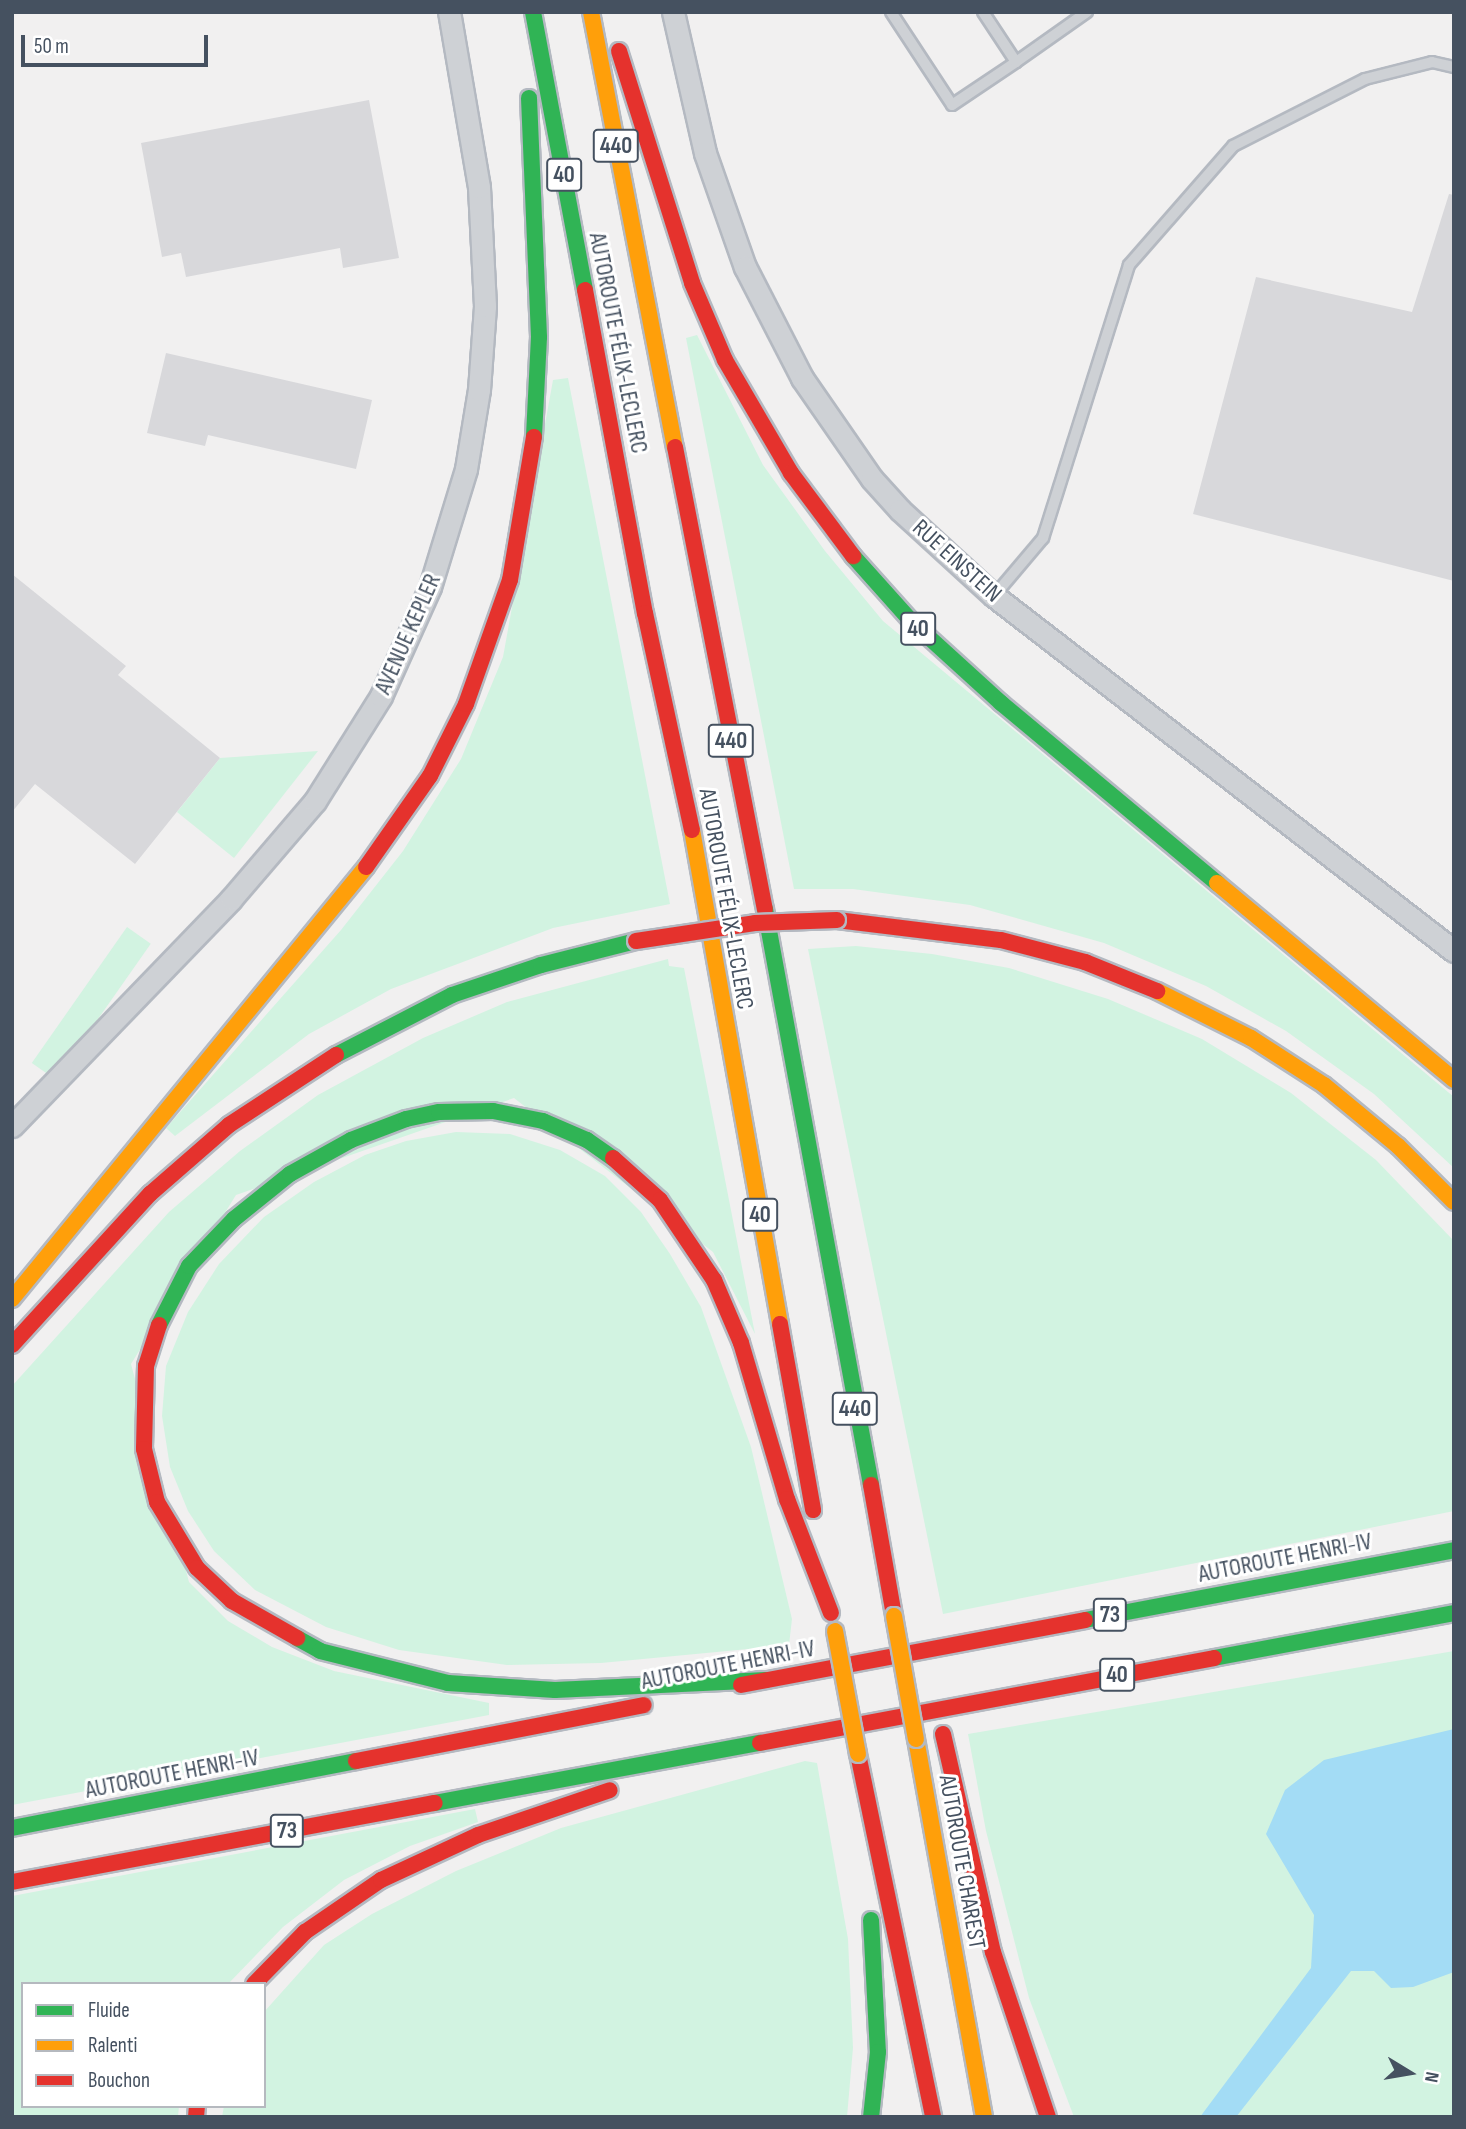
<!DOCTYPE html>
<html>
<head>
<meta charset="utf-8">
<style>
	body { margin:0 }
	#map { position:relative; width:1466px; height:2129px; overflow:hidden; background:#f1f0f0; font-family:"Sofia Sans Condensed",sans-serif }
	div>[style] { position:absolute }
	.green>* { inset:0; background:#d2f3e1; transform-origin:0 0 }
	.water>* { inset:0; background:#a3dcf5 }
	.building>* { inset:0; background:#d8d8db }
	.roads { filter:drop-shadow(2px 0 #b4b9c1) drop-shadow(-2px 0 #b4b9c1) drop-shadow(0 2px #b4b9c1) drop-shadow(0 -2px #b4b9c1) }
	.lane>* { height:10px; margin:-5px; padding:0 5px; transform-origin:5px; border-radius:5px; background:#ced1d5 }
	.street>* { height:21px; margin:-10.5px; padding:0 10.5px; transform-origin:10.5px; border-radius:10.5px; background:#ced1d5 }
	.fast>* { height:16px; margin:-8px; padding:0 8px; transform-origin:8px; border-radius:8px; background:#30b455 }
	.slow>* { height:16px; margin:-8px; padding:0 8px; transform-origin:8px; border-radius:8px; background:#ff9f0a }
	.jam>* { height:16px; margin:-8px; padding:0 8px; transform-origin:8px; border-radius:8px; background:#e5322d }
	.bridges { filter:drop-shadow(2px 0 #b4b9c1) drop-shadow(-2px 0 #b4b9c1) drop-shadow(0 2px #b4b9c1) drop-shadow(0 -2px #b4b9c1) }
	.slow-bridge>* { height:16px; margin:-8px; padding:0 8px; transform-origin:8px; border-radius:8px; background:#ff9f0a }
	.jam-bridge>* { height:16px; margin:-8px; padding:0 8px; transform-origin:8px; border-radius:8px; background:#e5322d }
	span { translate:-50% -50%; white-space:nowrap; text-align:center; line-height:1.15; -webkit-text-stroke:6px #fff; paint-order:stroke }
	.shield-label span { padding:2px 5px; background:#fff; border:2px solid; border-radius:5px; -webkit-text-stroke-width:0 }
	.shield-label { font-size:23px; color:#455160; font-weight:700 }
	.street-label { font-size:24px; color:#455160 }
	.frame { position:absolute; inset:0; border:14px solid #455160; pointer-events:none }
	.legend { position:absolute; left:21px; top:1982px; width:245px; height:126px; box-sizing:border-box; background:#fff; border:2px solid #b5b9bf; margin:0; padding:9px 12px; list-style:none; font-size:21px; color:#455160 }
	.legend li { display:flex; align-items:center; gap:14px; height:35px }
	.legend b { width:35px; border:2px solid #b5b9bf }
	.north { position:absolute; left:1375px; top:2038px; width:70px; height:70px; -webkit-text-stroke:5px #fff; paint-order:stroke; rotate:101deg; font-size:19px; font-weight:700; line-height:28px; text-align:center; color:#455160 }
	.north::after { content:''; display:block; margin:auto; width:24px; height:32px; background:#455160; clip-path:polygon(50% 0,100% 100%,50% 72%,0 100%) }
	.scale { position:absolute; left:21px; top:35px; width:187px; height:32px; box-sizing:border-box; border:4px solid #455160; border-top:0; padding-left:9px; font-size:21px; line-height:24px; white-space:nowrap; color:#455160; -webkit-text-stroke:5px #fff; paint-order:stroke }
</style>
</head>
<body>
<div id="map">
	<div class="green">
		<div style="clip-path:polygon(697px 335px,763px 465px,825px 551px,883px 621px,1454px 1097px,1454px 1168px,1374px 1094px,1286px 1031px,1206px 986px,1104px 943px,970px 905px,853px 889px,794px 889px,686px 338px)"></div>
		<div style="clip-path:polygon(568px 378px,670px 904px,553px 928px,391px 989px,309px 1034px,175px 1136px,166px 1128px,341px 930px,403px 851px,461px 759px,503px 657px,553px 380px)"></div>
		<div style="clip-path:polygon(318px 751px,234px 858px,177px 812px,220px 758px)"></div>
		<div style="left:127px;top:927px;width:29px;height:166px;rotate:35deg"></div>
		<div style="clip-path:polygon(856px 946px,932px 954px,1009px 968px,1108px 999px,1202px 1039px,1291px 1093px,1376px 1160px,1454px 1241px,1454px 1511px,943px 1614px,808px 949px)"></div>
		<div style="clip-path:polygon(668px 959px,669px 966px,684px 968px,755px 1334px,713px 1252px,514px 1098px,236px 1195px,131px 1364px,189px 1582px,228px 1621px,272px 1647px,334px 1671px,489px 1703px,489px 1715px,12px 1805px,12px 1386px,169px 1212px,240px 1151px,318px 1095px,423px 1038px,507px 1002px)"></div>
		<div style="clip-path:polygon(456px 1132px,510px 1134px,560px 1150px,605px 1176px,641px 1212px,670px 1254px,701px 1307px,751px 1447px,792px 1619px,789px 1645px,601px 1663px,507px 1665px,399px 1650px,326px 1627px,255px 1590px,214px 1551px,188px 1511px,170px 1467px,162px 1416px,166px 1366px,188px 1312px,219px 1264px,264px 1217px,314px 1182px,365px 1155px,406px 1141px)"></div>
		<div style="clip-path:polygon(1454px 1651px,1454px 2117px,1074px 2117px,1029px 1998px,986px 1831px,968px 1734px)"></div>
		<div style="clip-path:polygon(805px 1761px,817px 1763px,848px 1939px,853px 2048px,847px 2117px,222px 2117px,224px 2106px,264px 2106px,264px 2012px,324px 1945px,372px 1914px,456px 1871px,561px 1828px)"></div>
		<div style="clip-path:polygon(475px 1809px,478px 1822px,410px 1846px,344px 1880px,283px 1927px,228px 1984px,23px 1984px,23px 2106px,179px 2106px,178px 2117px,12px 2117px,12px 1896px)"></div>
	</div>
	<div class="water">
		<div style="clip-path:polygon(1454px 1729px,1454px 1972px,1413px 1987px,1391px 1988px,1374px 1971px,1351px 1971px,1236px 2117px,1200px 2117px,1311px 1968px,1314px 1915px,1266px 1834px,1285px 1790px,1324px 1760px)"></div>
	</div>
	<div class="building">
		<div style="clip-path:polygon(369px 100px,399px 258px,343px 268px,340px 248px,186px 277px,181px 253px,162px 257px,141px 143px)"></div>
		<div style="clip-path:polygon(1449px 194px,1454px 195px,1454px 581px,1193px 514px,1256px 277px,1412px 312px)"></div>
		<div style="clip-path:polygon(166px 353px,372px 400px,356px 469px,208px 435px,205px 446px,147px 433px)"></div>
		<div style="clip-path:polygon(12px 574px,126px 666px,118px 675px,220px 758px,135px 864px,35px 784px,12px 812px)"></div>
	</div>
	<div class="roads">
		<div class="lane">
			<div style="left:891px;top:12px;width:111px;rotate:56.7deg"></div>
			<div style="left:952px;top:105px;width:77px;rotate:-33.9deg"></div>
			<div style="left:1016px;top:62px;width:60px;rotate:-123.4deg"></div>
			<div style="left:1016px;top:62px;width:87px;rotate:-35.2deg"></div>
			<div style="left:994px;top:596px;width:76px;rotate:-49.8deg"></div>
			<div style="left:1043px;top:538px;width:286px;rotate:-72.5deg"></div>
			<div style="left:1129px;top:265px;width:158px;rotate:-48.8deg"></div>
			<div style="left:1233px;top:146px;width:148px;rotate:-26.9deg"></div>
			<div style="left:1365px;top:79px;width:69px;rotate:-14.2deg"></div>
			<div style="left:1432px;top:62px;width:23px;rotate:13deg"></div>
		</div>
		<div class="street">
			<div style="left:673px;top:12px;width:145px;rotate:77.2deg"></div>
			<div style="left:705px;top:153px;width:121px;rotate:70.7deg"></div>
			<div style="left:745px;top:267px;width:125px;rotate:62.8deg"></div>
			<div style="left:802px;top:378px;width:123px;rotate:55.3deg"></div>
			<div style="left:872px;top:479px;width:42px;rotate:47.9deg"></div>
			<div style="left:900px;top:510px;width:127px;rotate:42.5deg"></div>
			<div style="left:994px;top:596px;width:581px;rotate:37.66deg"></div>
			<div style="left:12px;top:1126px;width:315px;rotate:-46deg"></div>
			<div style="left:231px;top:899px;width:129px;rotate:-49.4deg"></div>
			<div style="left:315px;top:801px;width:124px;rotate:-57.8deg"></div>
			<div style="left:381px;top:696px;width:120px;rotate:-65.8deg"></div>
			<div style="left:430px;top:587px;width:123px;rotate:-73deg"></div>
			<div style="left:466px;top:469px;width:80px;rotate:-80.7deg"></div>
			<div style="left:479px;top:390px;width:84px;rotate:-85.9deg"></div>
			<div style="left:485px;top:306px;width:119px;rotate:-92.9deg"></div>
			<div style="left:479px;top:187px;width:178px;rotate:-99.7deg"></div>
		</div>
		<div class="fast">
			<div style="left:533px;top:12px;width:283px;rotate:79.4deg"></div>
			<div style="left:529px;top:98px;width:239px;rotate:87.6deg"></div>
			<div style="left:539px;top:337px;width:100px;rotate:92.9deg"></div>
			<div style="left:853px;top:556px;width:89px;rotate:48.2deg"></div>
			<div style="left:912px;top:622px;width:120px;rotate:42.3deg"></div>
			<div style="left:1001px;top:703px;width:281px;rotate:39.8deg"></div>
			<div style="left:765px;top:909px;width:586px;rotate:79.57deg"></div>
			<div style="left:336px;top:1055px;width:131px;rotate:-27.3deg"></div>
			<div style="left:452px;top:995px;width:94px;rotate:-18.6deg"></div>
			<div style="left:541px;top:965px;width:98px;rotate:-14.2deg"></div>
			<div style="left:159px;top:1325px;width:66px;rotate:-63deg"></div>
			<div style="left:189px;top:1266px;width:65px;rotate:-46.2deg"></div>
			<div style="left:234px;top:1219px;width:72px;rotate:-38.8deg"></div>
			<div style="left:290px;top:1174px;width:70px;rotate:-29.1deg"></div>
			<div style="left:351px;top:1140px;width:59px;rotate:-20.9deg"></div>
			<div style="left:406px;top:1119px;width:34px;rotate:-12deg"></div>
			<div style="left:439px;top:1112px;width:54px;rotate:-1.1deg"></div>
			<div style="left:493px;top:1111px;width:51px;rotate:11.3deg"></div>
			<div style="left:543px;top:1121px;width:48px;rotate:23.4deg"></div>
			<div style="left:587px;top:1140px;width:32px;rotate:35deg"></div>
			<div style="left:1085px;top:1620px;width:376px;rotate:-10.7deg"></div>
			<div style="left:297px;top:1638px;width:26px;rotate:29deg"></div>
			<div style="left:320px;top:1651px;width:132px;rotate:14deg"></div>
			<div style="left:448px;top:1683px;width:107px;rotate:3.7deg"></div>
			<div style="left:555px;top:1690px;width:211px;rotate:-2.7deg"></div>
			<div style="left:1214px;top:1658px;width:244px;rotate:-10.6deg"></div>
			<div style="left:435px;top:1803px;width:330px;rotate:-10.5deg"></div>
			<div style="left:12px;top:1828px;width:350px;rotate:-11deg"></div>
			<div style="left:871px;top:1920px;width:132px;rotate:87deg"></div>
			<div style="left:878px;top:2052px;width:65px;rotate:96.1deg"></div>
		</div>
		<div class="slow">
			<div style="left:591px;top:12px;width:443px;rotate:79.1deg"></div>
			<div style="left:692px;top:830px;width:502px;rotate:79.9deg"></div>
			<div style="left:1217px;top:883px;width:308px;rotate:39.7deg"></div>
			<div style="left:1157px;top:991px;width:105px;rotate:26.6deg"></div>
			<div style="left:1251px;top:1038px;width:87px;rotate:32.8deg"></div>
			<div style="left:1324px;top:1085px;width:96px;rotate:39.5deg"></div>
			<div style="left:1398px;top:1146px;width:79px;rotate:45deg"></div>
			<div style="left:12px;top:1299px;width:559px;rotate:-50.67deg"></div>
			<div style="left:916px;top:1739px;width:384px;rotate:79.8deg"></div>
		</div>
		<div class="jam">
			<div style="left:619px;top:51px;width:243px;rotate:72.5deg"></div>
			<div style="left:692px;top:283px;width:84px;rotate:66.8deg"></div>
			<div style="left:725px;top:360px;width:131px;rotate:59.7deg"></div>
			<div style="left:791px;top:473px;width:104px;rotate:53.2deg"></div>
			<div style="left:585px;top:290px;width:329px;rotate:79.5deg"></div>
			<div style="left:645px;top:613px;width:222px;rotate:77.8deg"></div>
			<div style="left:675px;top:447px;width:471px;rotate:79deg"></div>
			<div style="left:366px;top:867px;width:111px;rotate:-54.9deg"></div>
			<div style="left:430px;top:776px;width:80px;rotate:-63.4deg"></div>
			<div style="left:466px;top:704px;width:132px;rotate:-70.5deg"></div>
			<div style="left:510px;top:580px;width:145px;rotate:-80.5deg"></div>
			<div style="left:837px;top:920px;width:165px;rotate:7deg"></div>
			<div style="left:1001px;top:940px;width:87px;rotate:14.7deg"></div>
			<div style="left:1085px;top:962px;width:78px;rotate:21.9deg"></div>
			<div style="left:613px;top:1158px;width:63px;rotate:41.8deg"></div>
			<div style="left:660px;top:1200px;width:97px;rotate:56deg"></div>
			<div style="left:714px;top:1280px;width:69px;rotate:66.8deg"></div>
			<div style="left:741px;top:1343px;width:163px;rotate:73.6deg"></div>
			<div style="left:787px;top:1499px;width:122px;rotate:68.9deg"></div>
			<div style="left:780px;top:1324px;width:189px;rotate:79.9deg"></div>
			<div style="left:159px;top:1325px;width:43px;rotate:107.6deg"></div>
			<div style="left:146px;top:1366px;width:83px;rotate:91.4deg"></div>
			<div style="left:144px;top:1449px;width:55px;rotate:76.2deg"></div>
			<div style="left:157px;top:1502px;width:77px;rotate:58.8deg"></div>
			<div style="left:197px;top:1568px;width:48px;rotate:43.3deg"></div>
			<div style="left:232px;top:1601px;width:75px;rotate:29.6deg"></div>
			<div style="left:12px;top:1345px;width:205px;rotate:-47.6deg"></div>
			<div style="left:150px;top:1194px;width:105px;rotate:-41.1deg"></div>
			<div style="left:229px;top:1125px;width:128px;rotate:-33.2deg"></div>
			<div style="left:871px;top:1485px;width:133px;rotate:80deg"></div>
			<div style="left:741px;top:1685px;width:350px;rotate:-10.7deg"></div>
			<div style="left:943px;top:1734px;width:224px;rotate:77.1deg"></div>
			<div style="left:993px;top:1952px;width:174px;rotate:71.6deg"></div>
			<div style="left:760px;top:1743px;width:462px;rotate:-10.6deg"></div>
			<div style="left:858px;top:1754px;width:371px;rotate:78.3deg"></div>
			<div style="left:356px;top:1761px;width:293px;rotate:-11deg"></div>
			<div style="left:12px;top:1882px;width:430px;rotate:-10.6deg"></div>
			<div style="left:254px;top:1984px;width:73px;rotate:-45.6deg"></div>
			<div style="left:305px;top:1932px;width:92px;rotate:-34.4deg"></div>
			<div style="left:381px;top:1880px;width:107px;rotate:-24.9deg"></div>
			<div style="left:478px;top:1835px;width:139px;rotate:-18.8deg"></div>
			<div style="left:196px;top:2117px;width:11px;rotate:-85deg"></div>
		</div>
	</div>
	<div class="bridges">
		<div class="slow-bridge">
			<div style="left:894px;top:1616px;width:125px;rotate:79.9deg"></div>
			<div style="left:835px;top:1631px;width:125px;rotate:79.4deg"></div>
		</div>
		<div class="jam-bridge">
			<div style="left:636px;top:941px;width:120px;rotate:-8.6deg"></div>
			<div style="left:755px;top:923px;width:82px;rotate:-2.1deg"></div>
		</div>
	</div>
	<div class="shield-label">
		<span style="left:616px;top:146px">440</span>
		<span style="left:564px;top:175px">40</span>
		<span style="left:918px;top:629px">40</span>
		<span style="left:731px;top:741px">440</span>
		<span style="left:760px;top:1215px">40</span>
		<span style="left:855px;top:1409px">440</span>
		<span style="left:1110px;top:1615px">73</span>
		<span style="left:1117px;top:1675px">40</span>
		<span style="left:287px;top:1831px">73</span>
	</div>
	<div class="street-label">
		<span style="left:618px;top:343px;rotate:79deg">AUTOROUTE FÉLIX-LECLERC</span>
		<span style="left:957px;top:561px;rotate:42deg">RUE EINSTEIN</span>
		<span style="left:408px;top:634px;rotate:-66deg">AVENUE KEPLER</span>
		<span style="left:726px;top:899px;rotate:80deg">AUTOROUTE FÉLIX-LECLERC</span>
		<span style="left:1285px;top:1558px;rotate:-11deg">AUTOROUTE HENRI-IV</span>
		<span style="left:728px;top:1665px;rotate:-11deg">AUTOROUTE HENRI-IV</span>
		<span style="left:172px;top:1774px;rotate:-11deg">AUTOROUTE HENRI-IV</span>
		<span style="left:962px;top:1862px;rotate:80deg">AUTOROUTE CHAREST</span>
	</div>
	<div class="frame"></div>
	<ul class="legend">
	<li><b style="height:9px;background:#30b455"></b>Fluide</li>
	<li><b style="height:9px;background:#ff9f0a"></b>Ralenti</li>
	<li><b style="height:9px;background:#e5322d"></b>Bouchon</li>
	</ul>
	<div class="north">N</div>
	<div class="scale">50 m</div>
</div>
</body>
</html>
